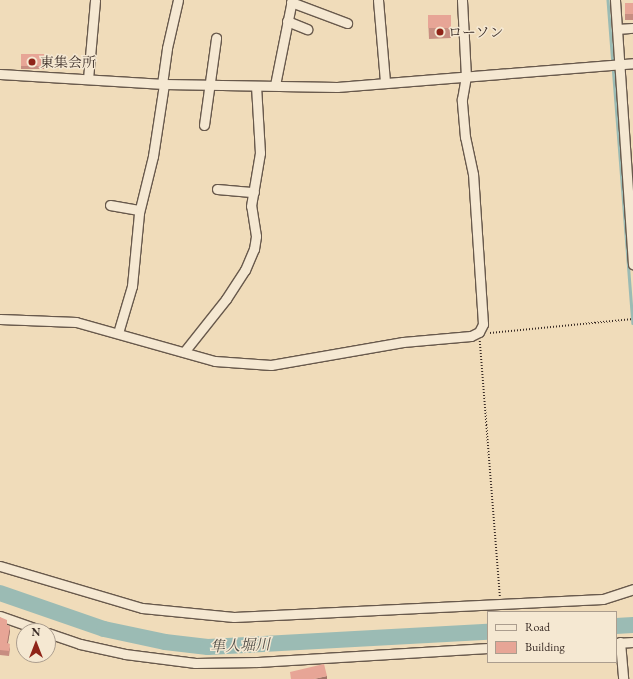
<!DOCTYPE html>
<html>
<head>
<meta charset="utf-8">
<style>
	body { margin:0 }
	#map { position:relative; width:633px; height:679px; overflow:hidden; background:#f0dcba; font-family:"EB Garamond","Noto Serif JP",serif }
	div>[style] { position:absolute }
	.stream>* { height:2.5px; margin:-1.25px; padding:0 1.25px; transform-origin:1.25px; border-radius:1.25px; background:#9bbbb4 }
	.river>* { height:16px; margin:-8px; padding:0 8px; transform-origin:8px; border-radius:8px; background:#9bbbb4 }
	.path>* { height:1.5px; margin-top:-0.75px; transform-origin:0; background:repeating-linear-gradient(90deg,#3b2d27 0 1px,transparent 0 3px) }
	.roads { filter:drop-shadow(1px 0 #68594c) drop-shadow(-1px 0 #68594c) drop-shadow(0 1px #68594c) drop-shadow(0 -1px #68594c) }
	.minor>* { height:9px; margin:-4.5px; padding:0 4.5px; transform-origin:4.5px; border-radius:4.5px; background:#f5e8d2 }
	.wall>* { inset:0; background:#c78e81; transform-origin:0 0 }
	.shaded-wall>* { inset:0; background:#a27469 }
	.building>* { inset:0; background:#e7a596; transform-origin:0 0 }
	.dots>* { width:11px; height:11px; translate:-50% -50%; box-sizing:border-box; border:2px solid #f5e8d2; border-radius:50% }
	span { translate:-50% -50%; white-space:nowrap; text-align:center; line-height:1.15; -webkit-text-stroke:3px #f5e8d2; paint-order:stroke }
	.poi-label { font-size:14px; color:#3b2d27 }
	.left { translate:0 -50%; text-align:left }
	.water-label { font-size:15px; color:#53504a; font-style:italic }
	.legend { position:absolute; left:487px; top:611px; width:130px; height:52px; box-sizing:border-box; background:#f5e8d2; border:1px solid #ab9d8e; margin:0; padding:5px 7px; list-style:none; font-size:12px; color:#3b2d27 }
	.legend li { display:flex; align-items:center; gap:8px; height:20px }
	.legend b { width:20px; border:1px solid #ab9d8e }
	.north { position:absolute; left:16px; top:623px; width:40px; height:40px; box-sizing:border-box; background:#f5e8d2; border:1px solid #ab9d8e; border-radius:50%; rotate:0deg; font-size:11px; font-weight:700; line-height:16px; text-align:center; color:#3b2d27 }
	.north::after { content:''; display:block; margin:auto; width:14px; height:18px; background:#8f2418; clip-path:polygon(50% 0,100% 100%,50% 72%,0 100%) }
</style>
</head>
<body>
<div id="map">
	<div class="stream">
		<div style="left:608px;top:0;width:324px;rotate:85.6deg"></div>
	</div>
	<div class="river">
		<div style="left:0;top:593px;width:110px;rotate:19.1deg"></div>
		<div style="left:104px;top:629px;width:62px;rotate:12deg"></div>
		<div style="left:165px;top:642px;width:43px;rotate:6.6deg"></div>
		<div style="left:208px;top:647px;width:280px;rotate:-3.1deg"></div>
		<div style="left:616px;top:626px;width:17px;rotate:-3deg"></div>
	</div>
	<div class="path">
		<div style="left:490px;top:333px;width:144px;rotate:-5.6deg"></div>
		<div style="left:480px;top:341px;width:256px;rotate:85.5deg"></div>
	</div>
	<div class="roads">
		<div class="minor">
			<div style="left:378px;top:0;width:82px;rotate:85.1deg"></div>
			<div style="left:615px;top:0;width:265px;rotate:86.1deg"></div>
			<div style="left:291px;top:2px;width:60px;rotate:20.6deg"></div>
			<div style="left:287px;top:21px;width:22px;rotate:22deg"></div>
			<div style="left:617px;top:29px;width:16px;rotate:-4deg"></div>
			<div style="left:0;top:74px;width:164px;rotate:3.5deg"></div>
			<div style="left:164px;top:84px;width:173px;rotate:1deg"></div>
			<div style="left:337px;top:87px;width:297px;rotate:-4.6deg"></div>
			<div style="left:88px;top:79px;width:79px;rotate:-84.9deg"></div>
			<div style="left:162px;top:84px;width:36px;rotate:-82deg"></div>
			<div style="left:167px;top:48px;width:49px;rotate:-77.1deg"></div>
			<div style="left:275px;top:85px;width:87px;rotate:-78.7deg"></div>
			<div style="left:204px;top:125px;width:88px;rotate:-82.1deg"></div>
			<div style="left:217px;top:189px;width:37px;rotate:5deg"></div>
			<div style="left:110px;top:205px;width:29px;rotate:10deg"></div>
			<div style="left:0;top:319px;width:76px;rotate:2.3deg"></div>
			<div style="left:76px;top:322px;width:144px;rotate:15.7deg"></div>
			<div style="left:215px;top:361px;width:56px;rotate:4.1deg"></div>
			<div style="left:271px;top:365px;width:134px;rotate:-9.9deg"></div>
			<div style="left:403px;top:342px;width:68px;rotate:-5deg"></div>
			<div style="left:471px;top:336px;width:9px;rotate:-27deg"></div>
			<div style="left:479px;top:332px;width:9px;rotate:-63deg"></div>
			<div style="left:483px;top:324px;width:150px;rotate:-93.8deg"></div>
			<div style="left:473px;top:174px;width:38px;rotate:-102deg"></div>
			<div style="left:465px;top:137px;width:38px;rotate:-95deg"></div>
			<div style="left:462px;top:99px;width:22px;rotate:-80deg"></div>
			<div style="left:466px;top:77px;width:77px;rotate:-93deg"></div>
			<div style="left:118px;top:333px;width:49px;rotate:-73.4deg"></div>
			<div style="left:132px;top:286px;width:73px;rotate:-84.5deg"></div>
			<div style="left:139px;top:213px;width:59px;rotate:-76.2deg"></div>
			<div style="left:153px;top:156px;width:73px;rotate:-81.3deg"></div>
			<div style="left:184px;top:352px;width:68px;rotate:-51.6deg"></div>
			<div style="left:226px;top:299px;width:35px;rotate:-57deg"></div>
			<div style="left:245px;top:270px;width:23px;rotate:-67deg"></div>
			<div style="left:254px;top:249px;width:13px;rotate:-81deg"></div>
			<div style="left:256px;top:236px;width:30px;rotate:-99deg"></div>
			<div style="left:251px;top:206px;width:54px;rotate:-80.4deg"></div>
			<div style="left:260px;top:153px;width:67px;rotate:-93.4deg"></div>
			<div style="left:0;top:566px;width:148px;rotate:16.5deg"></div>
			<div style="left:142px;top:608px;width:92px;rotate:5.6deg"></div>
			<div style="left:234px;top:617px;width:369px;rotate:-2.8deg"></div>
			<div style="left:603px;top:599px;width:32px;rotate:-18deg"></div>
			<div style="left:0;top:616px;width:46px;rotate:19.2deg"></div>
			<div style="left:48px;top:633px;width:34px;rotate:19deg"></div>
			<div style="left:80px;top:644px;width:46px;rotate:12.5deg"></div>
			<div style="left:125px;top:654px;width:71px;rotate:7.3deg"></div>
			<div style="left:195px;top:663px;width:63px;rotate:-0.9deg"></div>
			<div style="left:258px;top:662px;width:230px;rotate:-3.5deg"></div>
			<div style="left:620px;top:642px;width:37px;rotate:85deg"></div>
			<div style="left:616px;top:643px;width:17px;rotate:-3deg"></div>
		</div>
	</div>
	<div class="wall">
		<div style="left:633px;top:3px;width:17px;height:8px;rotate:90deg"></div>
		<div style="clip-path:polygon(428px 16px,451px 28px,451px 38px,429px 39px)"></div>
		<div style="left:21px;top:54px;width:23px;height:15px"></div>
		<div style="clip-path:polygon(0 617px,7px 626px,10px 631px,8px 643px,10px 649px,9px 656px,0 655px)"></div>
	</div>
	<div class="shaded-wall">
		<div style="clip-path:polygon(10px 626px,10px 631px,7px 648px,7px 643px)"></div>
		<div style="clip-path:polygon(327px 676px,327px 679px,314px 679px)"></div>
	</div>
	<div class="building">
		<div style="left:633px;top:3px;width:11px;height:8px;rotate:90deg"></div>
		<div style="left:451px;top:15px;width:13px;height:23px;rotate:90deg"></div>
		<div style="left:21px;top:54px;width:23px;height:12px"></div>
		<div style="clip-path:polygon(0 617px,7px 620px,7px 625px,10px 626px,7px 643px,10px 644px,9px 651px,0 650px)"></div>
		<div style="clip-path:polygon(324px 664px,327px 676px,314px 679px,291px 679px,290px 672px)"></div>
	</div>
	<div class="dots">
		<div style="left:440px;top:32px;background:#8f2418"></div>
		<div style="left:32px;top:62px;background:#8f2418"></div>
	</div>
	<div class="poi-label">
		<span class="left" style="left:448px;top:32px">ローソン</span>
		<span class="left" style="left:40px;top:62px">東集会所</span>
	</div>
	<div class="water-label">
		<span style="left:240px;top:645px;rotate:-2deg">隼人堀川</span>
	</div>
	<ul class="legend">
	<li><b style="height:5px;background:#f5e8d2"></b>Road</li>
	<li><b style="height:11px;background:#e7a596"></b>Building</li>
	</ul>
	<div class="north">N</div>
</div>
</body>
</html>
